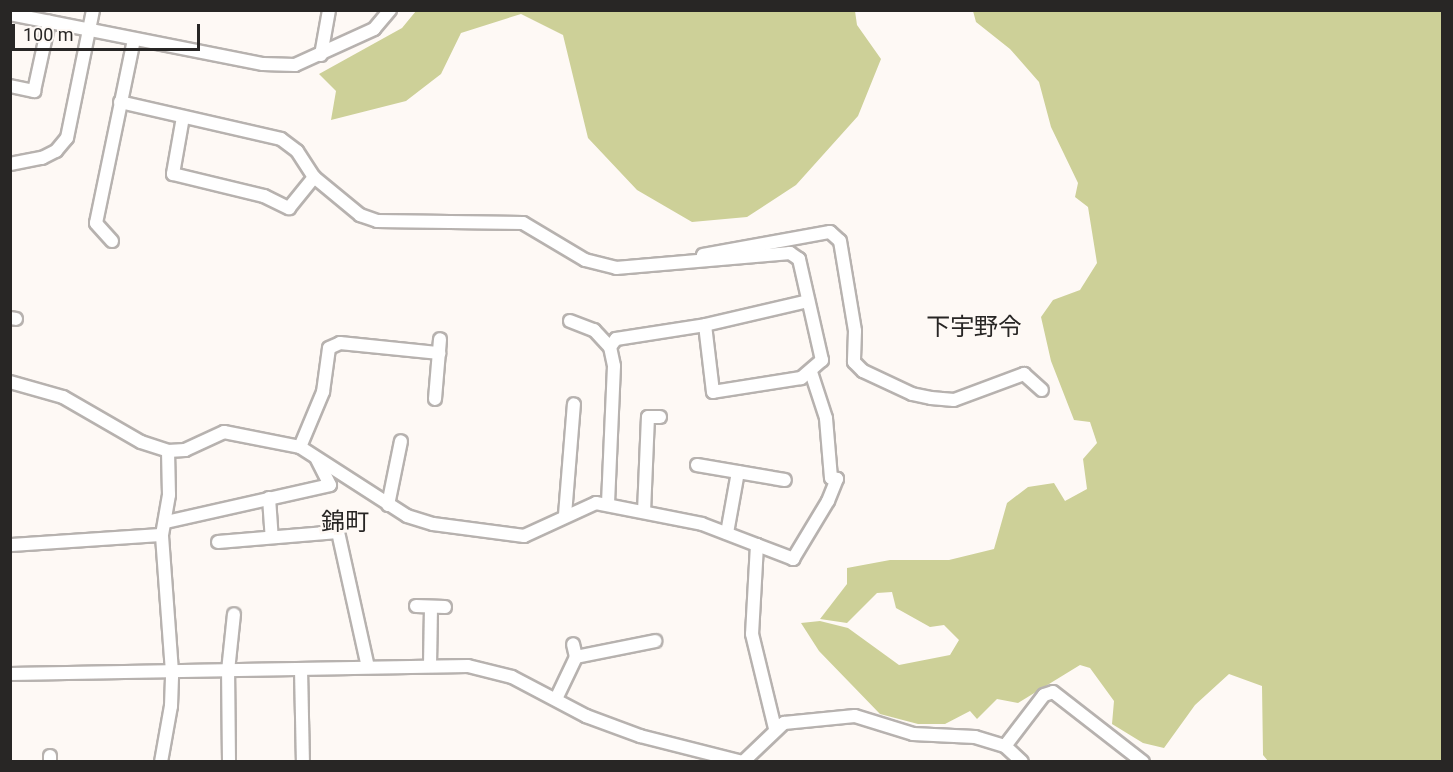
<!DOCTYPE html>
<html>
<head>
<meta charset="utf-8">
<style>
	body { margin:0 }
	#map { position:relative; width:1453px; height:772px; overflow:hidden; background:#fef9f5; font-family:Roboto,"Noto Sans JP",sans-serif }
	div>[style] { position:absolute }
	.green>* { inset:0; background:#cdd098 }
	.roads { filter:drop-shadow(2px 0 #b7b2af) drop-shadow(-2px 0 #b7b2af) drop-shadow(0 2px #b7b2af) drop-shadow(0 -2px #b7b2af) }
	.minor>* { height:12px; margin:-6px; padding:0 6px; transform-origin:6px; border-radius:6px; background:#fff }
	span { translate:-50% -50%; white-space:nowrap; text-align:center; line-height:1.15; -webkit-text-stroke:6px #fef9f5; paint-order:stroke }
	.quarter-label { font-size:24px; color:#282625 }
	.frame { position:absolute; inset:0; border:12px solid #282625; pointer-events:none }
	.scale { position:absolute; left:12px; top:24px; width:188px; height:27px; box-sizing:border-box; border:3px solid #282625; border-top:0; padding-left:8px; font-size:18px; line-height:21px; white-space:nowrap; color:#282625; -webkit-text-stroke:4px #fef9f5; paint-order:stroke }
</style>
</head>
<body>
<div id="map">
	<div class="green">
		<div style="clip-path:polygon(416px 11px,855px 11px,857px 25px,881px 59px,858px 116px,796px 185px,747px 217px,692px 222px,637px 190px,588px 138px,563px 35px,521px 14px,461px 33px,441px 74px,406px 101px,331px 120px,336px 91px,319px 74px,402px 28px)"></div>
		<div style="clip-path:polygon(973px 11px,1442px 11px,1442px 761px,1268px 761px,1263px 755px,1262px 686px,1229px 674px,1195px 705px,1164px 748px,1143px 743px,1112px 724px,1114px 701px,1090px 668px,1080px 665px,1018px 703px,997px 699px,977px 719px,970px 711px,945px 724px,918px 724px,880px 714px,819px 651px,801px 623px,820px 621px,848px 628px,899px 665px,950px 655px,959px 640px,944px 625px,930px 627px,896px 608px,892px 592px,877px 593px,847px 623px,820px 619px,847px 584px,847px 568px,890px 560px,949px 560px,994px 549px,1007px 503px,1028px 487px,1054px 483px,1065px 501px,1087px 489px,1083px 459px,1097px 443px,1090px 422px,1074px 420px,1051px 361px,1041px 317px,1053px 300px,1080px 290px,1097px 263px,1088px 207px,1075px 197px,1078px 183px,1051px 127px,1039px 82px,1010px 49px,976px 22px)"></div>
	</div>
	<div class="roads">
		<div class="minor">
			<div style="left:10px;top:14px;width:258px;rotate:11.2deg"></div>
			<div style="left:263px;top:64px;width:32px;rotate:2deg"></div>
			<div style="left:295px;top:65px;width:87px;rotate:-24.5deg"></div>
			<div style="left:374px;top:29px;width:25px;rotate:-50deg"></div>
			<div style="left:321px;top:55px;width:46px;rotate:-79.9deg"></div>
			<div style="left:10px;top:86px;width:25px;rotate:12deg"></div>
			<div style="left:34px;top:91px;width:71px;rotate:-77.7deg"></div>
			<div style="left:120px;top:102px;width:165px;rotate:12.9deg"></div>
			<div style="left:281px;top:139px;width:20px;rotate:37deg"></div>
			<div style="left:297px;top:151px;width:31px;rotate:57deg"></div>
			<div style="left:314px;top:177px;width:60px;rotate:39.6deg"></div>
			<div style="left:360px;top:215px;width:18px;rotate:19deg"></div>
			<div style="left:377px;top:221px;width:146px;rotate:0.8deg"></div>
			<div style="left:523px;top:223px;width:72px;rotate:30.8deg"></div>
			<div style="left:585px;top:260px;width:32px;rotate:14deg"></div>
			<div style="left:616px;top:268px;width:175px;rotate:-4.9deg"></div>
			<div style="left:790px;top:253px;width:11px;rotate:34deg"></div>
			<div style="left:799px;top:259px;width:104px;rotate:77.2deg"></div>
			<div style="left:822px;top:360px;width:28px;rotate:139deg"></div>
			<div style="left:801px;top:378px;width:89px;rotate:171deg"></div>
			<div style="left:713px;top:392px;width:67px;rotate:-96.8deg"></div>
			<div style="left:183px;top:117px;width:58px;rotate:100deg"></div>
			<div style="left:173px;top:174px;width:94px;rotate:13.6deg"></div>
			<div style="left:264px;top:196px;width:28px;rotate:26deg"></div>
			<div style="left:289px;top:208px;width:40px;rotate:-51deg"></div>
			<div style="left:10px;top:164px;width:33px;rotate:-11deg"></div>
			<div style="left:42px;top:158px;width:16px;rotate:-27deg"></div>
			<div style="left:56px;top:151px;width:17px;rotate:-50deg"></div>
			<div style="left:67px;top:138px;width:131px;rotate:-78.5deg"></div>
			<div style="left:112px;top:241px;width:24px;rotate:-132deg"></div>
			<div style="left:96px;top:223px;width:188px;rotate:-78.3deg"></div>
			<div style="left:703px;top:255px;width:129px;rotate:-10.3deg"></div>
			<div style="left:830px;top:232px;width:13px;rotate:42deg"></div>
			<div style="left:840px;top:241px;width:91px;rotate:80.5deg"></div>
			<div style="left:855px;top:331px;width:31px;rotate:92deg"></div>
			<div style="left:854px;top:362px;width:13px;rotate:45deg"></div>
			<div style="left:863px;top:371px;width:54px;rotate:25.1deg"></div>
			<div style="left:912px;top:394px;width:19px;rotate:12deg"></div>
			<div style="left:931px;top:398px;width:23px;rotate:5deg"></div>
			<div style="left:954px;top:400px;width:75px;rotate:-20.4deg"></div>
			<div style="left:1024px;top:374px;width:24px;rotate:42deg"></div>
			<div style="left:10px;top:318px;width:6px;rotate:9deg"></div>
			<div style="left:570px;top:321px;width:26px;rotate:21deg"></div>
			<div style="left:594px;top:330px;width:23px;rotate:47deg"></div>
			<div style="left:610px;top:347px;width:19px;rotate:78deg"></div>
			<div style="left:614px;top:366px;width:138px;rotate:92.5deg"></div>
			<div style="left:610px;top:347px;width:10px;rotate:-53deg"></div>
			<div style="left:616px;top:339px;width:90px;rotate:-8.9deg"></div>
			<div style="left:705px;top:325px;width:106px;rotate:-13.1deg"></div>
			<div style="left:10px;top:382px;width:55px;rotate:15.8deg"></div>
			<div style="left:63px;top:397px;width:90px;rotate:30deg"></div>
			<div style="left:141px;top:442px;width:28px;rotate:18deg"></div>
			<div style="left:168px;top:451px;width:17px;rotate:-3deg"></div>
			<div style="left:185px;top:450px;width:43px;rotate:-24.8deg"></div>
			<div style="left:224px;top:432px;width:77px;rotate:11.2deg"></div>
			<div style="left:300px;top:447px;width:127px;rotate:32.8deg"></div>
			<div style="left:407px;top:516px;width:27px;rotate:17deg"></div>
			<div style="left:433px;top:524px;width:92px;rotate:7.5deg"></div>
			<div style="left:524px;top:536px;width:79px;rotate:-24.6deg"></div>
			<div style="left:596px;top:503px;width:108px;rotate:11.2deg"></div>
			<div style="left:702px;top:524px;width:59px;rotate:20.9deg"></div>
			<div style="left:757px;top:545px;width:89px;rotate:93.2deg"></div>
			<div style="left:752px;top:634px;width:97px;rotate:76.3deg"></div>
			<div style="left:435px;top:399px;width:60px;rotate:-85.2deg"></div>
			<div style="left:300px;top:447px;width:60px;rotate:-67.3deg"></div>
			<div style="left:323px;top:392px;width:44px;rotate:-82.2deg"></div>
			<div style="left:329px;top:348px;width:12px;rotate:-24deg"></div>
			<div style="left:340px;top:343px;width:100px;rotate:5.8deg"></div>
			<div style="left:697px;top:465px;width:89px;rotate:9.7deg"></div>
			<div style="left:269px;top:498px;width:39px;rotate:86deg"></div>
			<div style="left:388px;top:505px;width:65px;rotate:-78.5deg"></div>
			<div style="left:644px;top:512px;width:95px;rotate:-87.6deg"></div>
			<div style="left:648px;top:417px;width:12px"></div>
			<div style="left:565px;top:515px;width:111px;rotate:-85.4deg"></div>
			<div style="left:166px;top:522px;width:168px;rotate:-12.7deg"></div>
			<div style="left:330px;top:485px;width:28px;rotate:-117deg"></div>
			<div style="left:727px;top:533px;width:62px;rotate:-79.8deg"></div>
			<div style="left:218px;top:542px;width:120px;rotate:-4.8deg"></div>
			<div style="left:338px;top:532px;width:138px;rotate:77.5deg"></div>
			<div style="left:10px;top:545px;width:152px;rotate:-3.8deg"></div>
			<div style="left:757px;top:545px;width:39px;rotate:21deg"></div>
			<div style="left:793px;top:559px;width:68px;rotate:-58.9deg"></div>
			<div style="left:828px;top:501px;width:24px;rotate:-68deg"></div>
			<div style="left:837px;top:479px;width:6px;rotate:-171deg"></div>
			<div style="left:831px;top:478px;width:60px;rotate:-94.8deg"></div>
			<div style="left:826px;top:418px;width:48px;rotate:-108.1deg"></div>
			<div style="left:416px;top:606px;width:29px;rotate:2deg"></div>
			<div style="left:576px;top:657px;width:81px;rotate:-11.4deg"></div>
			<div style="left:430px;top:665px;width:58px;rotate:-89deg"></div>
			<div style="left:301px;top:669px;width:93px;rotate:88.8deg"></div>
			<div style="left:10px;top:674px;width:458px;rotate:-1deg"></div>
			<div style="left:468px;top:666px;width:45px;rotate:14deg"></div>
			<div style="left:512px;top:677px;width:84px;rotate:27.8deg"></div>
			<div style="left:586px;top:716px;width:58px;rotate:20.3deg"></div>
			<div style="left:640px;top:736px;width:106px;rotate:14.2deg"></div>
			<div style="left:556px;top:699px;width:47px;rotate:-64.5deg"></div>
			<div style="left:576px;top:657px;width:13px;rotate:-103deg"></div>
			<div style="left:1005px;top:746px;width:23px;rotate:43deg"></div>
			<div style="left:50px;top:762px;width:6px;rotate:-90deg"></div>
			<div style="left:161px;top:762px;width:57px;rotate:-79.9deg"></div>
			<div style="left:171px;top:706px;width:34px;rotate:-88deg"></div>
			<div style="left:172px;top:672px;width:137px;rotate:-94.2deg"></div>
			<div style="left:162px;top:535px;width:41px;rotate:-80.1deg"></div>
			<div style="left:169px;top:495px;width:44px;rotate:-91.3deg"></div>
			<div style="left:229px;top:762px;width:91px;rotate:-90.6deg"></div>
			<div style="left:228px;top:671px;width:57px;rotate:-84deg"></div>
			<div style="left:743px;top:762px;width:57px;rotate:-43.6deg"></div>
			<div style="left:784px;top:723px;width:71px;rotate:-5.6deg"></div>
			<div style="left:855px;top:716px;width:61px;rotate:17.2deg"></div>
			<div style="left:913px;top:734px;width:62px;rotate:2.8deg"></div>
			<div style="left:975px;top:737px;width:31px;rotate:17deg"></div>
			<div style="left:1005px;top:746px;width:64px;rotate:-52.6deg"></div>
			<div style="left:1044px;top:695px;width:9px;rotate:-18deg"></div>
			<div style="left:1053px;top:692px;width:114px;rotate:37.9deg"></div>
		</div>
	</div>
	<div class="quarter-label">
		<span style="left:974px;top:328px">下宇野令</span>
		<span style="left:345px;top:523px">錦町</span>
	</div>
	<div class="frame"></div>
	<div class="scale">100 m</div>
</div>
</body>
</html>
